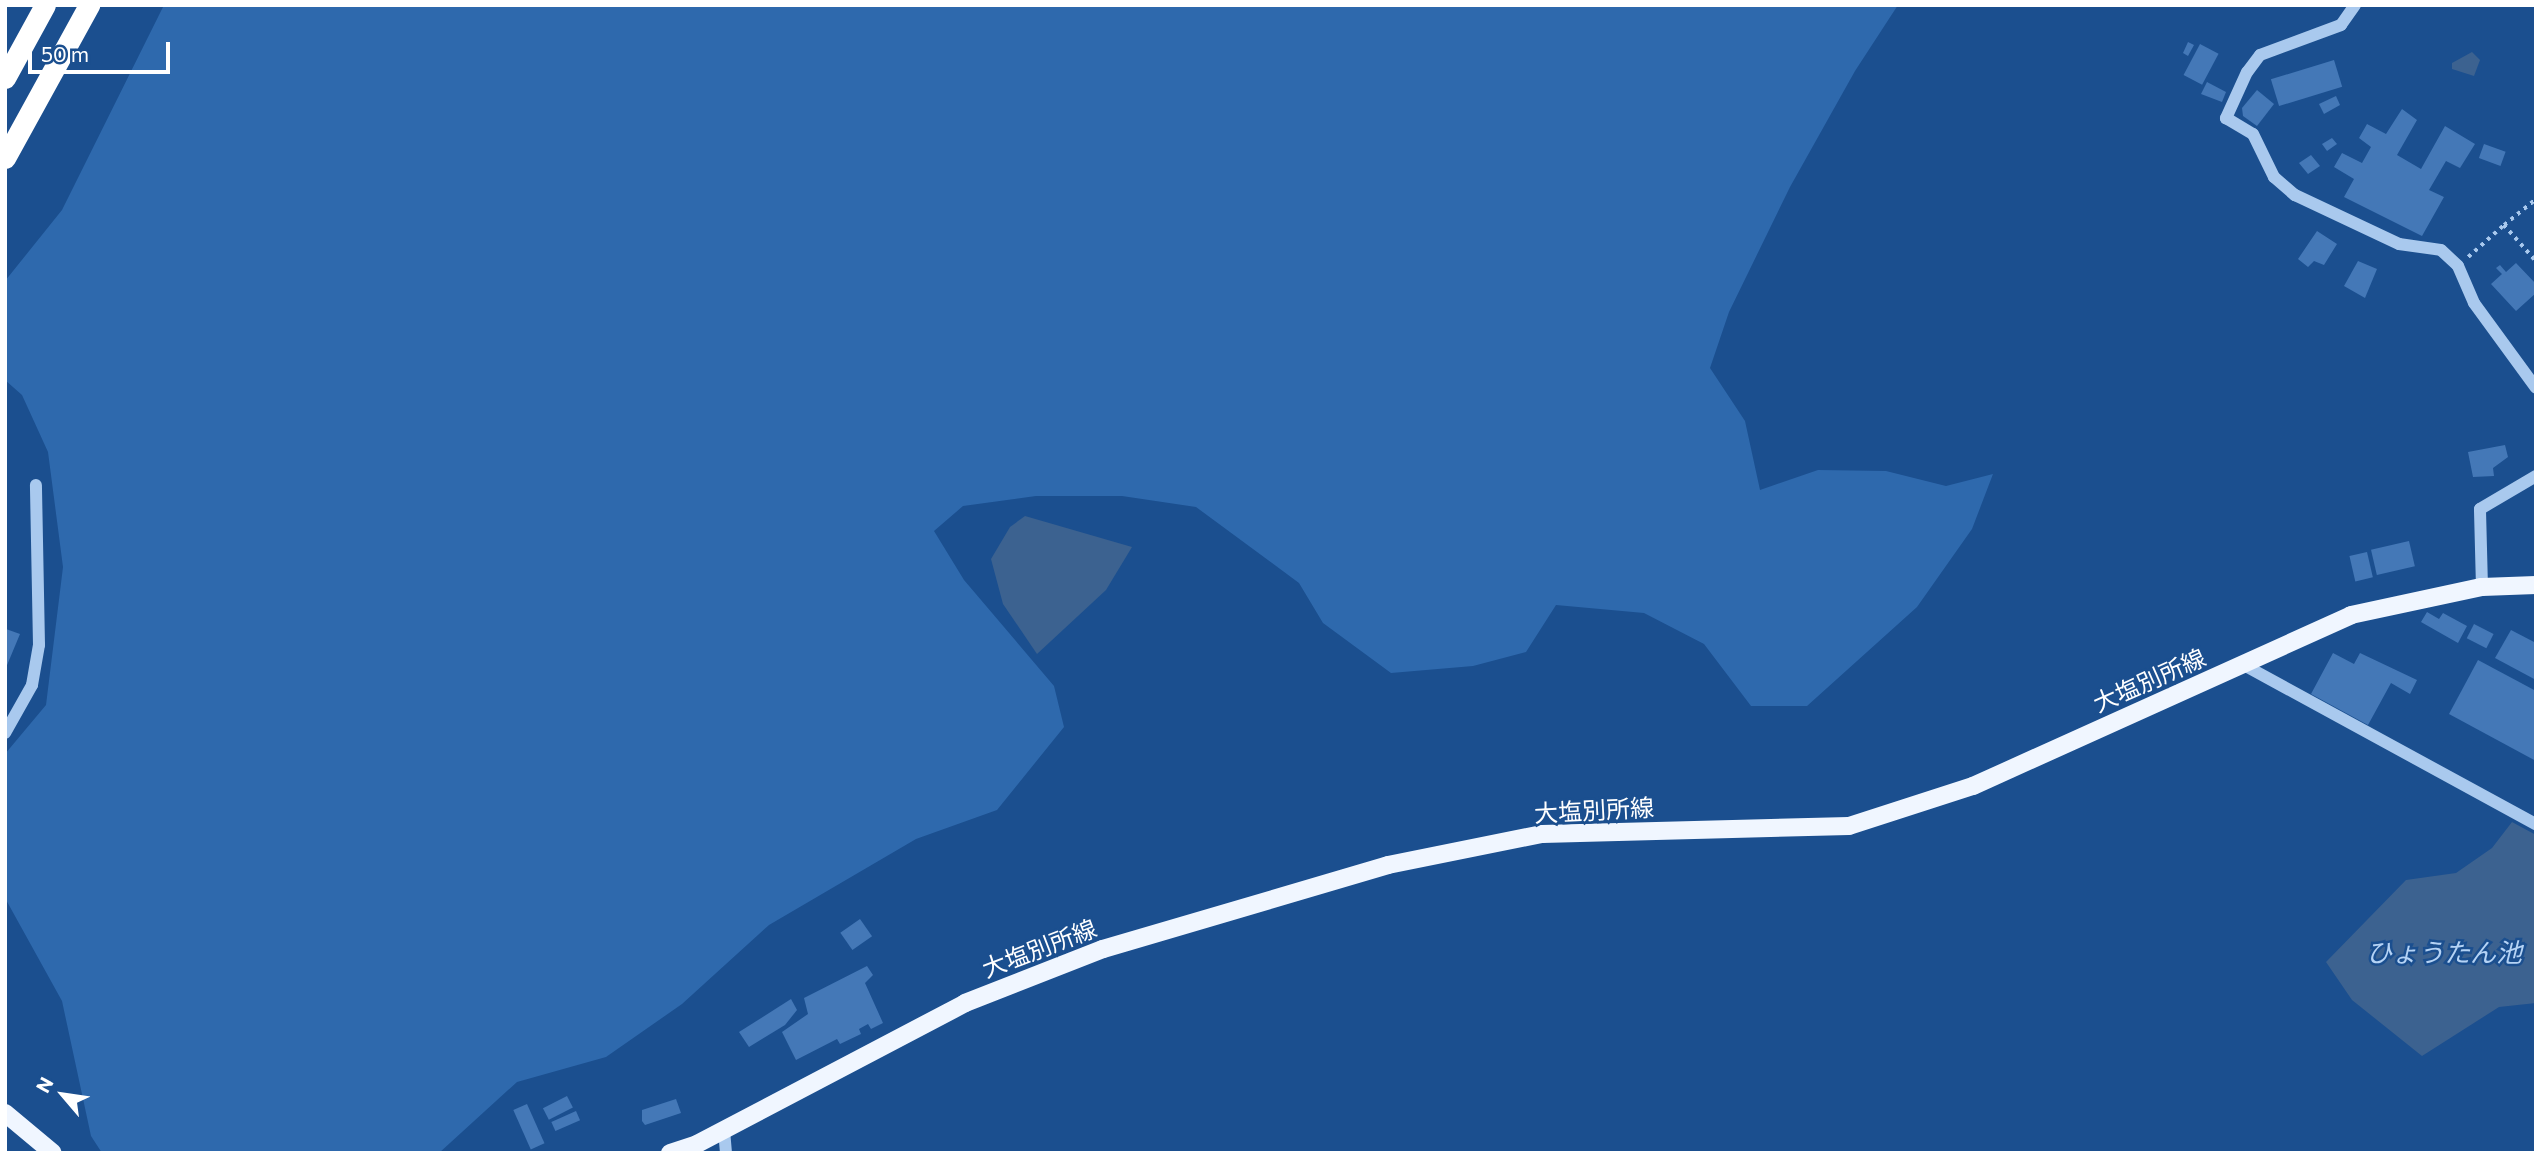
<!DOCTYPE html>
<html>
<head>
<meta charset="utf-8">
<style>
	body { margin:0 }
	#map { position:relative; width:2541px; height:1158px; overflow:hidden; background:#1b4f8f; font-family:Commissioner,"Noto Sans JP",sans-serif }
	div>[style] { position:absolute }
	.green>* { inset:0; background:#2e69ad }
	.water>* { inset:0; background:#3c6290 }
	.building>* { inset:0; background:#4478b7; transform-origin:0 0 }
	.path>* { height:3.5px; margin-top:-1.75px; transform-origin:0; background:repeating-linear-gradient(90deg,#a9c9ee 0 3.5px,transparent 0 8.5px) }
	.minor>* { height:12px; margin:-6px; padding:0 6px; transform-origin:6px; border-radius:6px; background:#a9c9ee }
	.major>* { height:18px; margin:-9px; padding:0 9px; transform-origin:9px; border-radius:9px; background:#f0f6ff }
	.highway>* { height:21px; margin:-10.5px; padding:0 10.5px; transform-origin:10.5px; border-radius:10.5px; background:#fff }
	span { translate:-50% -50%; white-space:nowrap; text-align:center; line-height:1.15; -webkit-text-stroke:5px #1b4f8f; paint-order:stroke }
	.street-label { font-size:24px; color:#fff }
	.water-label { font-size:26px; color:#b5d3f5; font-style:italic }
	.frame { position:absolute; inset:0; border:7px solid #fff; pointer-events:none }
	.north { position:absolute; left:28px; top:1060px; width:70px; height:70px; -webkit-text-stroke:5px #1b4f8f; paint-order:stroke; rotate:299deg; font-size:19px; font-weight:700; line-height:28px; text-align:center; color:#fff }
	.north::after { content:''; display:block; margin:auto; width:24px; height:32px; background:#fff; clip-path:polygon(50% 0,100% 100%,50% 72%,0 100%) }
	.scale { position:absolute; left:28px; top:42px; width:142px; height:32px; box-sizing:border-box; border:4px solid #fff; border-top:0; padding-left:9px; font-size:21px; line-height:24px; white-space:nowrap; color:#fff; -webkit-text-stroke:5px #1b4f8f; paint-order:stroke }
</style>
</head>
<body>
<div id="map">
	<div class="green">
		<div style="clip-path:polygon(164px 5px,1898px 5px,1855px 71px,1790px 187px,1729px 312px,1710px 368px,1745px 421px,1760px 490px,1818px 470px,1886px 471px,1946px 486px,1993px 474px,1972px 529px,1917px 607px,1807px 706px,1751px 706px,1704px 644px,1644px 613px,1556px 605px,1526px 652px,1473px 666px,1391px 673px,1323px 623px,1299px 583px,1196px 507px,1122px 496px,1036px 496px,963px 506px,934px 531px,964px 580px,1054px 686px,1064px 727px,997px 810px,916px 839px,769px 925px,682px 1004px,606px 1057px,517px 1082px,439px 1153px,102px 1153px,91px 1136px,62px 1001px,5px 898px,5px 754px,46px 705px,63px 567px,48px 452px,22px 395px,5px 380px,5px 281px,62px 210px)"></div>
	</div>
	<div class="water">
		<div style="clip-path:polygon(2472px 52px,2480px 60px,2474px 76px,2452px 69px,2452px 63px)"></div>
		<div style="clip-path:polygon(1025px 516px,1132px 547px,1106px 590px,1037px 654px,1003px 604px,991px 559px,1010px 527px)"></div>
		<div style="clip-path:polygon(2512px 822px,2536px 835px,2536px 1003px,2499px 1007px,2422px 1056px,2352px 1000px,2326px 962px,2406px 880px,2456px 873px,2492px 848px)"></div>
	</div>
	<div class="building">
		<div style="clip-path:polygon(2188px 42px,2194px 45px,2188px 56px,2183px 53px)"></div>
		<div style="left:2200px;top:44px;width:21px;height:35px;rotate:28deg"></div>
		<div style="left:2334px;top:60px;width:28px;height:66px;rotate:73deg"></div>
		<div style="clip-path:polygon(2207px 82px,2226px 92px,2222px 102px,2201px 94px)"></div>
		<div style="clip-path:polygon(2257px 90px,2274px 104px,2257px 126px,2243px 116px,2242px 108px)"></div>
		<div style="clip-path:polygon(2336px 96px,2340px 105px,2324px 114px,2319px 104px)"></div>
		<div style="clip-path:polygon(2402px 109px,2417px 120px,2397px 155px,2421px 169px,2445px 126px,2475px 144px,2460px 168px,2446px 161px,2429px 190px,2444px 197px,2422px 236px,2344px 197px,2354px 179px,2334px 167px,2342px 153px,2362px 163px,2371px 147px,2359px 138px,2367px 124px,2386px 134px)"></div>
		<div style="clip-path:polygon(2332px 138px,2337px 144px,2327px 151px,2322px 144px)"></div>
		<div style="left:2484px;top:144px;width:23px;height:15px;rotate:20deg"></div>
		<div style="clip-path:polygon(2311px 155px,2320px 166px,2308px 174px,2299px 163px)"></div>
		<div style="clip-path:polygon(2317px 231px,2337px 244px,2324px 265px,2314px 261px,2308px 267px,2298px 259px)"></div>
		<div style="clip-path:polygon(2358px 261px,2377px 269px,2365px 298px,2344px 286px)"></div>
		<div style="clip-path:polygon(2516px 263px,2536px 284px,2536px 293px,2516px 311px,2491px 284px,2502px 274px,2496px 268px,2500px 265px,2506px 272px)"></div>
		<div style="clip-path:polygon(2505px 445px,2508px 457px,2493px 468px,2494px 476px,2473px 477px,2468px 452px)"></div>
		<div style="left:2409px;top:541px;width:26px;height:39px;rotate:77deg"></div>
		<div style="left:2367px;top:552px;width:26px;height:18px;rotate:77deg"></div>
		<div style="clip-path:polygon(2427px 612px,2439px 619px,2443px 613px,2467px 626px,2458px 643px,2421px 622px)"></div>
		<div style="left:2474px;top:624px;width:22px;height:16px;rotate:27deg"></div>
		<div style="clip-path:polygon(6px 629px,20px 634px,5px 670px,5px 630px)"></div>
		<div style="clip-path:polygon(2511px 630px,2536px 643px,2536px 680px,2495px 658px)"></div>
		<div style="clip-path:polygon(2333px 653px,2354px 664px,2360px 653px,2417px 680px,2410px 694px,2391px 683px,2368px 725px,2311px 694px)"></div>
		<div style="clip-path:polygon(2478px 660px,2536px 691px,2536px 761px,2449px 714px)"></div>
		<div style="left:860px;top:919px;width:21px;height:24px;rotate:55deg"></div>
		<div style="clip-path:polygon(867px 966px,873px 975px,865px 983px,883px 1023px,871px 1029px,868px 1024px,859px 1029px,861px 1034px,840px 1044px,837px 1039px,796px 1060px,782px 1032px,808px 1014px,804px 998px)"></div>
		<div style="clip-path:polygon(791px 999px,797px 1010px,785px 1025px,749px 1047px,739px 1032px)"></div>
		<div style="left:567px;top:1096px;width:13px;height:27px;rotate:63deg"></div>
		<div style="clip-path:polygon(676px 1099px,681px 1113px,645px 1125px,642px 1121px,642px 1110px)"></div>
		<div style="left:527px;top:1104px;width:43px;height:15px;rotate:66deg"></div>
		<div style="left:576px;top:1111px;width:10px;height:27px;rotate:66deg"></div>
	</div>
	<div class="path">
		<div style="left:2504px;top:225px;width:41px;rotate:-39.1deg"></div>
		<div style="left:2468px;top:257px;width:48px;rotate:-41.6deg"></div>
		<div style="left:2504px;top:225px;width:48px;rotate:48.4deg"></div>
	</div>
	<div class="minor">
		<div style="left:2355px;top:5px;width:24px;rotate:125deg"></div>
		<div style="left:2341px;top:25px;width:86px;rotate:159.7deg"></div>
		<div style="left:2260px;top:55px;width:21px;rotate:127deg"></div>
		<div style="left:2247px;top:72px;width:51px;rotate:114.5deg"></div>
		<div style="left:2226px;top:118px;width:31px;rotate:31deg"></div>
		<div style="left:2253px;top:134px;width:48px;rotate:64deg"></div>
		<div style="left:2274px;top:177px;width:28px;rotate:41deg"></div>
		<div style="left:2295px;top:195px;width:115px;rotate:25.2deg"></div>
		<div style="left:2399px;top:244px;width:42px;rotate:8.1deg"></div>
		<div style="left:2441px;top:250px;width:23px;rotate:43deg"></div>
		<div style="left:2458px;top:266px;width:40px;rotate:66.6deg"></div>
		<div style="left:2474px;top:303px;width:105px;rotate:53.9deg"></div>
		<div style="left:2482px;top:587px;width:78px;rotate:-91.5deg"></div>
		<div style="left:2480px;top:509px;width:65px;rotate:-30.5deg"></div>
		<div style="left:2242px;top:664px;width:335px;rotate:28.6deg"></div>
		<div style="left:5px;top:733px;width:55px;rotate:-60.6deg"></div>
		<div style="left:32px;top:685px;width:41px;rotate:-80.1deg"></div>
		<div style="left:39px;top:645px;width:160px;rotate:-91.1deg"></div>
		<div style="left:724px;top:1130px;width:23px;rotate:85deg"></div>
	</div>
	<div class="major">
		<div style="left:5px;top:1113px;width:62px;rotate:39.8deg"></div>
		<div style="left:670px;top:1153px;width:28px;rotate:-18deg"></div>
		<div style="left:697px;top:1144px;width:303px;rotate:-27.7deg"></div>
		<div style="left:965px;top:1003px;width:148px;rotate:-21.4deg"></div>
		<div style="left:1103px;top:949px;width:297px;rotate:-16.4deg"></div>
		<div style="left:1388px;top:865px;width:157px;rotate:-11.4deg"></div>
		<div style="left:1542px;top:834px;width:307px;rotate:-1.5deg"></div>
		<div style="left:1849px;top:826px;width:130px;rotate:-17.9deg"></div>
		<div style="left:1973px;top:786px;width:415px;rotate:-24.3deg"></div>
		<div style="left:2351px;top:615px;width:134px;rotate:-12.1deg"></div>
		<div style="left:2482px;top:587px;width:54px;rotate:-2.1deg"></div>
	</div>
	<div class="highway">
		<div style="left:5px;top:78px;width:83px;rotate:-61.3deg"></div>
		<div style="left:5px;top:158px;width:175px;rotate:-61.2deg"></div>
	</div>
	<div class="street-label">
		<span style="left:2149px;top:680px;rotate:-24deg">大塩別所線</span>
		<span style="left:1594px;top:810px;rotate:-3deg">大塩別所線</span>
		<span style="left:1039px;top:948px;rotate:-21deg">大塩別所線</span>
	</div>
	<div class="water-label">
		<span style="left:2444px;top:952px">ひょうたん池</span>
	</div>
	<div class="frame"></div>
	<div class="north">N</div>
	<div class="scale">50 m</div>
</div>
</body>
</html>
